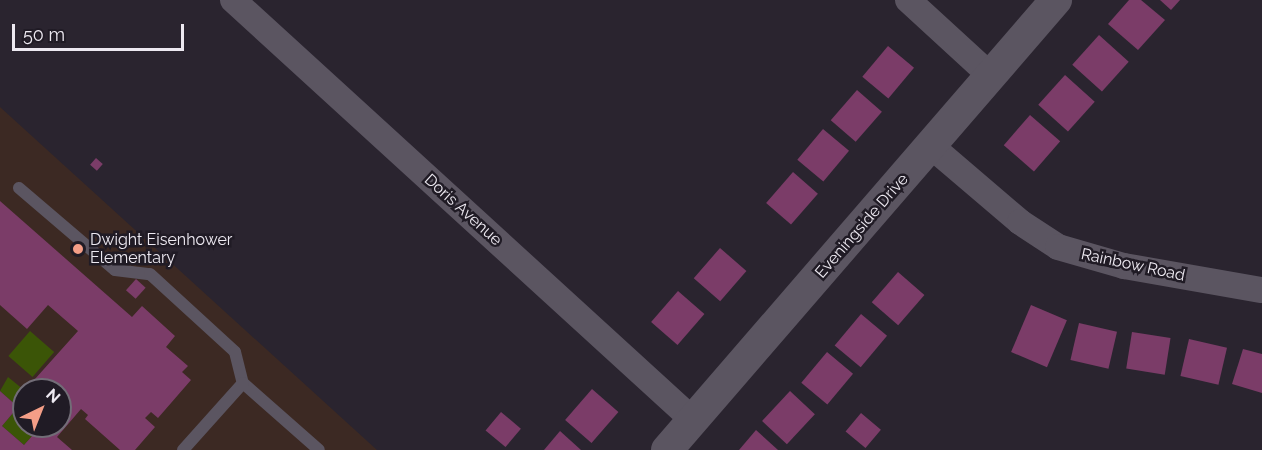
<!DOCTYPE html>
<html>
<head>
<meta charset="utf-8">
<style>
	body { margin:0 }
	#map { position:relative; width:1262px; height:450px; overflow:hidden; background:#2a242f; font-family:Raleway,sans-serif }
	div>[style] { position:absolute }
	.education>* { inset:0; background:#3c2923 }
	.green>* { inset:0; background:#3b5507; transform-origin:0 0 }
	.building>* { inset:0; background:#7b3c68; transform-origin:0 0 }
	.service>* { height:12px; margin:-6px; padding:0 6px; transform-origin:6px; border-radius:6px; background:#5b5561 }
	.minor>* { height:26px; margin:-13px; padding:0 13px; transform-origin:13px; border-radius:13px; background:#5b5561 }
	.tertiary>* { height:32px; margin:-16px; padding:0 16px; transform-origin:16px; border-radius:16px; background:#5b5561 }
	.dots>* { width:16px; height:16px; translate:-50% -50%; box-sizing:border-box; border:3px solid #201b25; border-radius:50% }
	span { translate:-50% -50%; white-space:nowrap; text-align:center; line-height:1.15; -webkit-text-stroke:5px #201b25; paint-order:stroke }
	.street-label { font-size:16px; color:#ede9f1 }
	.poi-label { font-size:16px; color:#ede9f1 }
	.left { translate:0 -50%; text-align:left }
	.north { position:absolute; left:12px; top:378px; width:60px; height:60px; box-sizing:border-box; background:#201b25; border:2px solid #726d77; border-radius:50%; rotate:43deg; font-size:16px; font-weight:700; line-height:24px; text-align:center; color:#ede9f1 }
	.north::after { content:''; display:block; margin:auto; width:21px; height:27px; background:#f49e87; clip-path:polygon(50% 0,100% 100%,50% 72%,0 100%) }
	.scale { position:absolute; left:12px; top:24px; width:172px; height:27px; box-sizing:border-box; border:3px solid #ede9f1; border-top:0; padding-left:8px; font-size:18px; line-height:21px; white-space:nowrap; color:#ede9f1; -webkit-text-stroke:4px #201b25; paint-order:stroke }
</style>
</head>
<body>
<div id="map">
	<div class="education">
		<div style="clip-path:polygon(evenodd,0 107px,377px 450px,0 450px,0 107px,24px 390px,60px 390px,60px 426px,24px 426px,24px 390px)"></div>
	</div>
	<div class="green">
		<div style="left:30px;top:331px;width:32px;height:33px;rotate:41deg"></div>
		<div style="clip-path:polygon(8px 377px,24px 390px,24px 426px,41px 426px,24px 445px,2px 426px,18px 407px,0 391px)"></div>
	</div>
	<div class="building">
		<div style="clip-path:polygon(1129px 0,1141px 0,1165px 20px,1138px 50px,1108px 24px)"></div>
		<div style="clip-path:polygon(1160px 0,1180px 0,1171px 10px)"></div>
		<div style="left:1099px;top:35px;width:40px;height:40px;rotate:42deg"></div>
		<div style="left:888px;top:46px;width:34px;height:40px;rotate:40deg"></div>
		<div style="left:1065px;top:75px;width:40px;height:40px;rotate:42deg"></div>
		<div style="left:857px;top:90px;width:33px;height:40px;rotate:41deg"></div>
		<div style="left:1030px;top:115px;width:40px;height:40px;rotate:41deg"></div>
		<div style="left:823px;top:129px;width:34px;height:40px;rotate:40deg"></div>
		<div style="left:96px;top:158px;width:9px;height:9px;rotate:41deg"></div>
		<div style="left:793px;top:172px;width:33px;height:41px;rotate:41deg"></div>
		<div style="clip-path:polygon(0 201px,132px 317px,142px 306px,175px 336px,166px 347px,188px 366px,182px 372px,191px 380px,158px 418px,151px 412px,145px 418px,155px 427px,135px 450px,120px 450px,85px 419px,88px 415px,81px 409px,57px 437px,72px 450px,0 450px,0 391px,18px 407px,2px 426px,24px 445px,41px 426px,60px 426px,60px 390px,48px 390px,35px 379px,78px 331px,48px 305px,27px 329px,0 305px)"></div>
		<div style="left:720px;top:248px;width:35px;height:40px;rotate:41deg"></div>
		<div style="left:898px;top:272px;width:35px;height:40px;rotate:41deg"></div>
		<div style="left:136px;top:279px;width:13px;height:15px;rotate:42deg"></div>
		<div style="left:678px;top:291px;width:35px;height:41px;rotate:41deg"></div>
		<div style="left:1031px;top:305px;width:39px;height:51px;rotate:23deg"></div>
		<div style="left:861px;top:314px;width:34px;height:41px;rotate:40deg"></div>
		<div style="left:1079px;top:323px;width:39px;height:38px;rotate:13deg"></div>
		<div style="left:1132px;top:332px;width:39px;height:37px;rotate:9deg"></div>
		<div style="left:1189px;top:339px;width:39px;height:38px;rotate:13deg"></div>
		<div style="clip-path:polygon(1243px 349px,1262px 354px,1262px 393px,1232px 384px)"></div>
		<div style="left:827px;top:352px;width:34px;height:40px;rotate:40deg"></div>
		<div style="left:592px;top:389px;width:35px;height:41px;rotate:41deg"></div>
		<div style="left:790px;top:391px;width:34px;height:41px;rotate:43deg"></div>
		<div style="left:501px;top:412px;width:26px;height:24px;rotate:40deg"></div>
		<div style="left:861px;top:413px;width:26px;height:24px;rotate:40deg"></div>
		<div style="clip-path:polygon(756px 430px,778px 450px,739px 450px)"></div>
		<div style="clip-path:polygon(560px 431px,581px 450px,544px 450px)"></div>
	</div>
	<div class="service">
		<div style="left:19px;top:188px;width:126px;rotate:40.5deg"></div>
		<div style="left:115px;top:270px;width:35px;rotate:7deg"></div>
		<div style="left:150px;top:274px;width:115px;rotate:42.5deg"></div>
		<div style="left:235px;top:352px;width:32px;rotate:76deg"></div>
		<div style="left:243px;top:383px;width:101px;rotate:41.4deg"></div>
		<div style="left:183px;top:450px;width:90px;rotate:-48.2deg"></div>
	</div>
	<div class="minor">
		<div style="left:233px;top:0;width:623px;rotate:42.4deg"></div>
		<div style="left:908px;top:0;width:113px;rotate:42.5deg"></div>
		<div style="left:931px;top:146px;width:117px;rotate:40.5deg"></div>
		<div style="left:1020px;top:222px;width:45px;rotate:33.3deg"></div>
		<div style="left:1058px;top:247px;width:69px;rotate:16.1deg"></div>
		<div style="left:1124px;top:266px;width:140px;rotate:9.9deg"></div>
	</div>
	<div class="tertiary">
		<div style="left:667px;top:450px;width:595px;rotate:-49.16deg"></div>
	</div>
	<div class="dots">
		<div style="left:78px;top:249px;background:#f49e87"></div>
	</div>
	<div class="street-label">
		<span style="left:463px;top:210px;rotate:42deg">Doris Avenue</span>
		<span style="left:862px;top:226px;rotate:-49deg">Eveningside Drive</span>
		<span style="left:1133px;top:265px;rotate:12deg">Rainbow Road</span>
	</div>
	<div class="poi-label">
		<span class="left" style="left:90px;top:249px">Dwight Eisenhower<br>Elementary</span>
	</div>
	<div class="north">N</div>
	<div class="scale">50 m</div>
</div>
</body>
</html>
